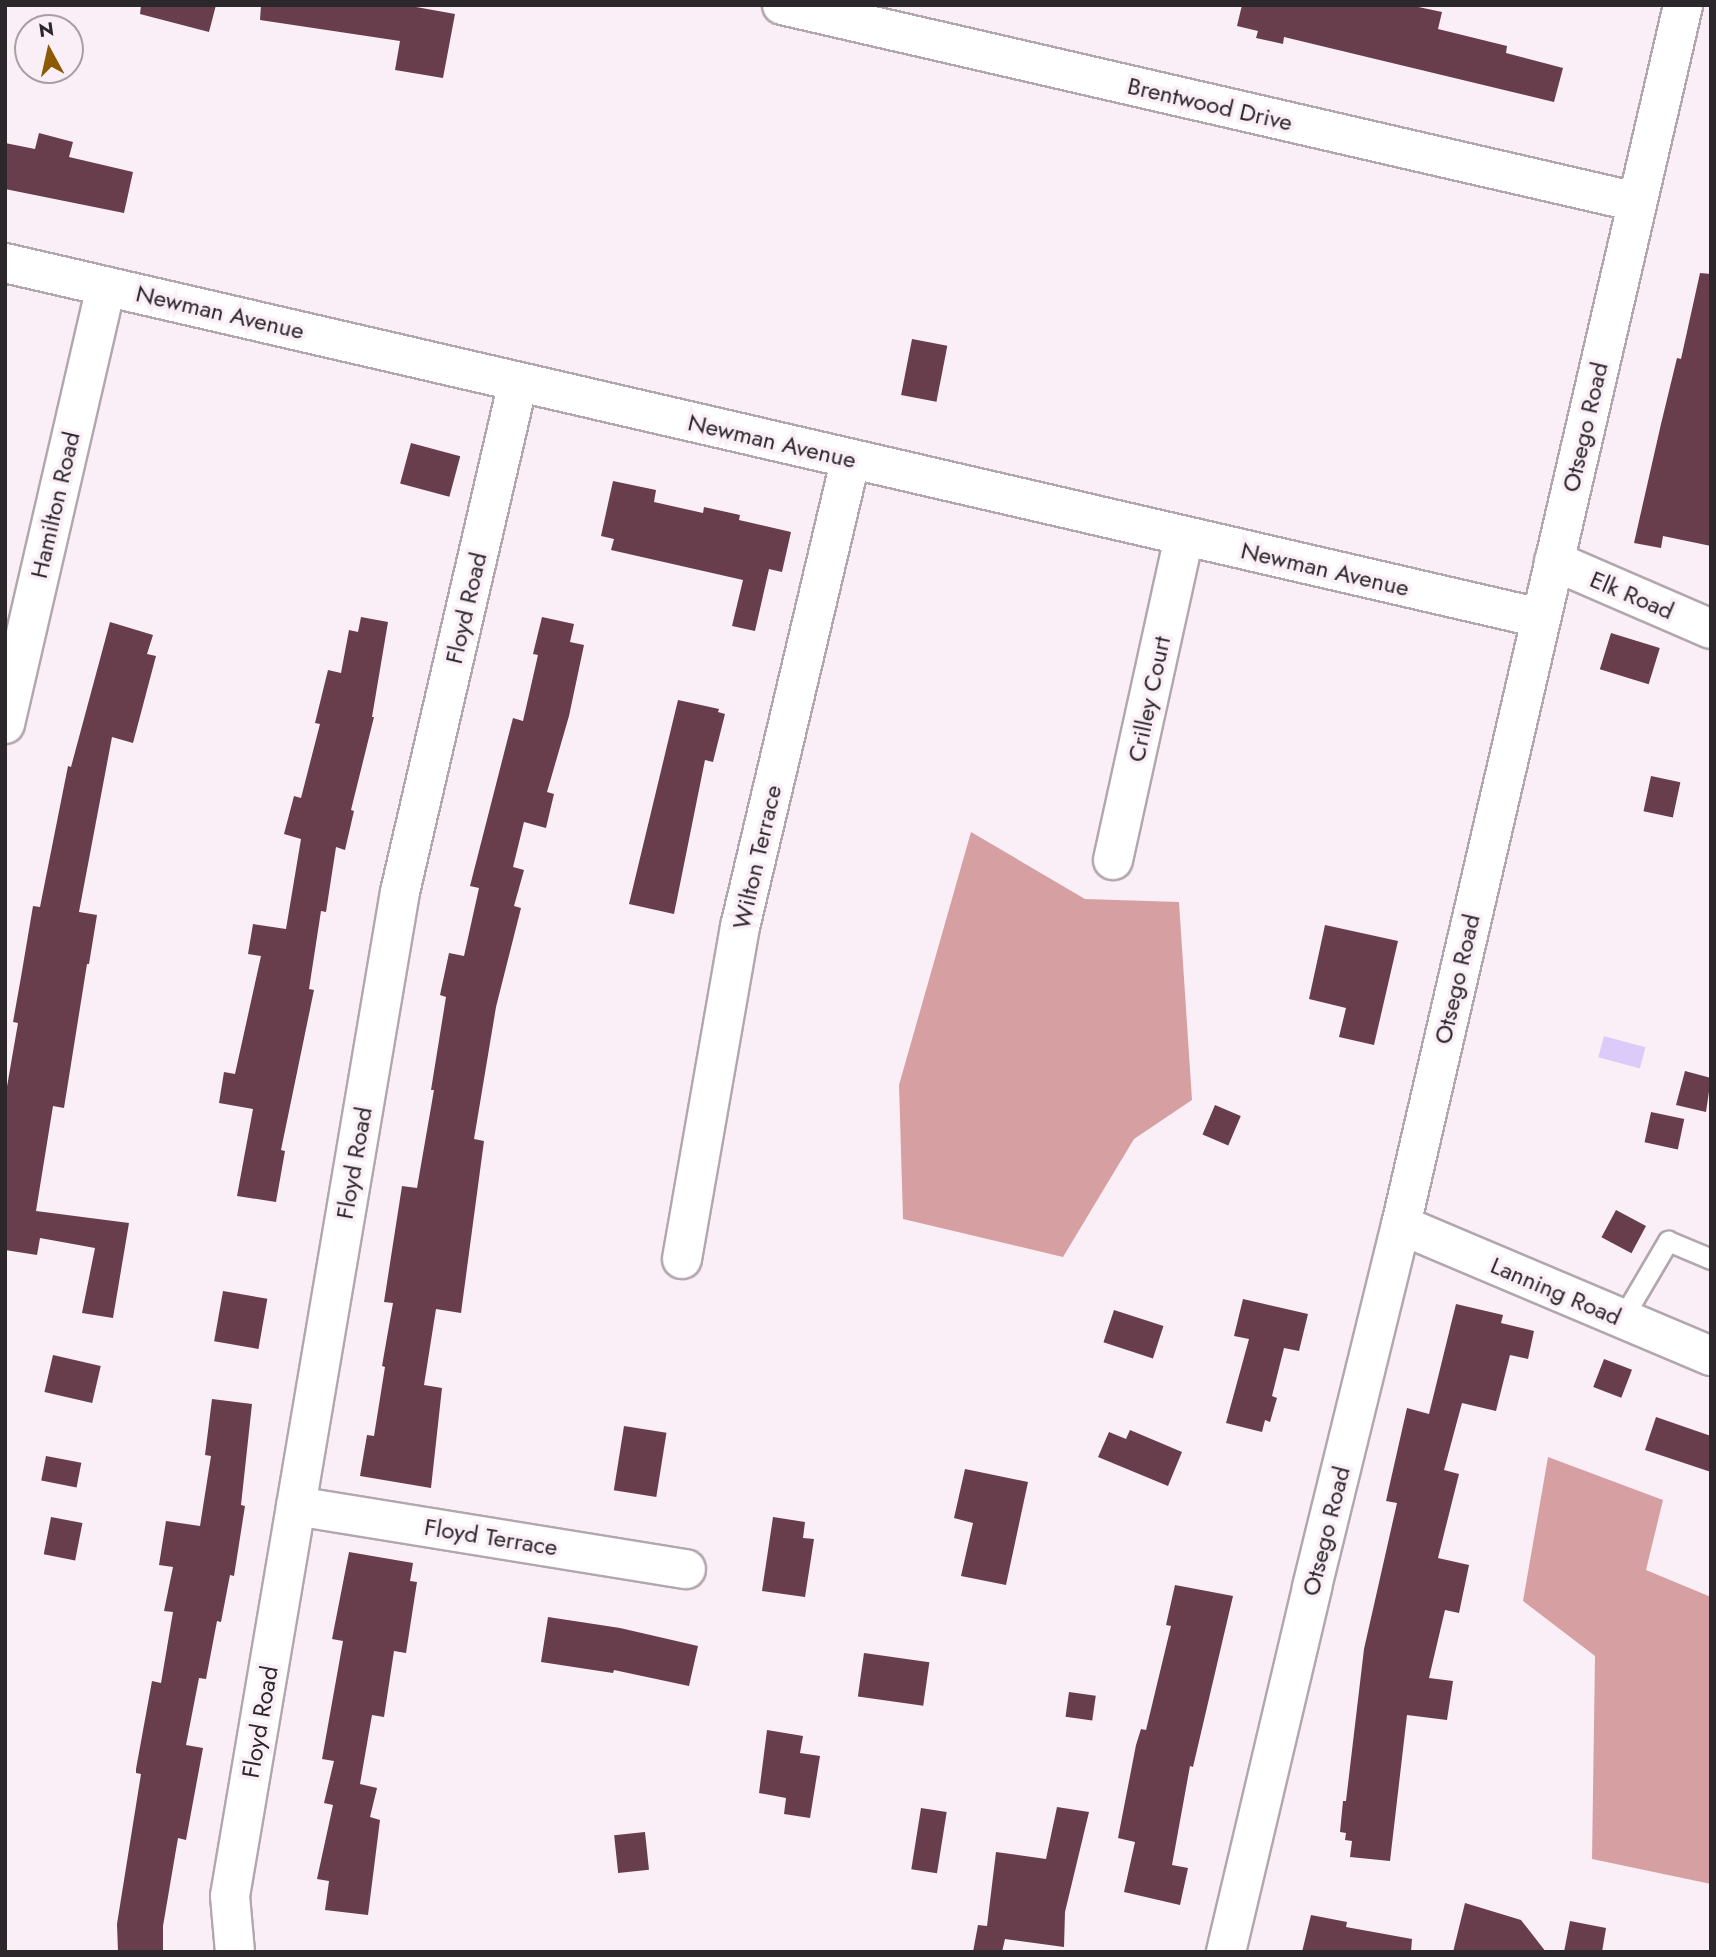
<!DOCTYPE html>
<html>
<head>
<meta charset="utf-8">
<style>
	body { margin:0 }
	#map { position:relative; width:1716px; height:1957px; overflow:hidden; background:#fbeff7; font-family:Jost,sans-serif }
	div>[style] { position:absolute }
	.forest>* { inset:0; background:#d6a0a3 }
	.water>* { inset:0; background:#dccbf9; transform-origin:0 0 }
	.building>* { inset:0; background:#683d4c; transform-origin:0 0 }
	.roads { filter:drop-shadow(2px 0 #b2a7ae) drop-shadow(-2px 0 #b2a7ae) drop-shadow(0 2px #b2a7ae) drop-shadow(0 -2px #b2a7ae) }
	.service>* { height:19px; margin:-9.5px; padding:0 9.5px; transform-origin:9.5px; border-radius:9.5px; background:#fff }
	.minor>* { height:38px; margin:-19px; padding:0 19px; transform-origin:19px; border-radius:19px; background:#fff }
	span { translate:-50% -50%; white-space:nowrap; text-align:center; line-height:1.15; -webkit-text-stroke:7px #fbeff7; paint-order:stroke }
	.street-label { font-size:24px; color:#2b272a }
	.frame { position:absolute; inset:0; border:7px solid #2b272a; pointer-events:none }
	.north { position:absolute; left:14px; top:14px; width:70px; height:70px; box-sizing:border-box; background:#fbeff7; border:2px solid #a89fa5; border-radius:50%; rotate:352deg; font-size:19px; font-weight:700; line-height:28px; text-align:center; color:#2b272a }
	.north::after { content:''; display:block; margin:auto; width:24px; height:32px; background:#8c5905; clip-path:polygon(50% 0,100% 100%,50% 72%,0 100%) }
</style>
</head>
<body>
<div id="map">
	<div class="forest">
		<div style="clip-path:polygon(971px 832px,1085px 899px,1179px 902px,1192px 1100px,1134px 1139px,1063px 1257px,903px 1219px,899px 1085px)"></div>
		<div style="clip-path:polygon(1548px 1457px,1663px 1500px,1646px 1570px,1711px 1597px,1711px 1884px,1592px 1859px,1595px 1656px,1523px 1601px)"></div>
	</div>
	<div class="water">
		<div style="left:1604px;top:1036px;width:43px;height:22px;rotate:15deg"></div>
	</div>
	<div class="building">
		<div style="clip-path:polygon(141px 5px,216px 5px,209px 32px,140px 14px)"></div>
		<div style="clip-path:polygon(261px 5px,405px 5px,455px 14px,443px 78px,395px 70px,400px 41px,260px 20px)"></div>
		<div style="clip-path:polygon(1242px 5px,1409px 5px,1442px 12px,1438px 29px,1507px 46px,1506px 53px,1563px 68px,1554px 102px,1284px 37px,1283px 44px,1256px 38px,1258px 31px,1237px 26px)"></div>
		<div style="clip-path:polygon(39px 133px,73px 142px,69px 157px,133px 172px,124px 213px,5px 189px,5px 143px,35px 149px)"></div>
		<div style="clip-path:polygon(1700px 273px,1711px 274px,1711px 546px,1663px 536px,1661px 548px,1634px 543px,1661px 424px,1677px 358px,1681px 359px)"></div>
		<div style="left:912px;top:339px;width:36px;height:57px;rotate:11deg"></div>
		<div style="left:411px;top:443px;width:51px;height:42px;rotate:15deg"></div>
		<div style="clip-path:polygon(613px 481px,656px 490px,654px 502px,703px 513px,704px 507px,740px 515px,739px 520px,791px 532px,782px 572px,769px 569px,755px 631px,732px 626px,743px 580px,611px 550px,614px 539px,601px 536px)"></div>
		<div style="clip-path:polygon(361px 617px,388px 622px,372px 717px,374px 717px,351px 810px,354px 811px,345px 850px,336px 847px,326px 912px,321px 911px,309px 989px,314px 990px,281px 1150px,285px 1151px,276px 1202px,237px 1196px,253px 1109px,219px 1103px,224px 1072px,235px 1074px,261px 956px,248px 954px,253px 924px,286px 929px,301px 839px,284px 834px,294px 796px,301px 798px,320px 724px,315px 723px,328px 670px,341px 673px,349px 630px,358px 632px)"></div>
		<div style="clip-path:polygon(542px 617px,574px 624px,570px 642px,584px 645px,569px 716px,547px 792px,554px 794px,546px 828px,524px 822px,513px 867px,524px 870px,514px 906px,521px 908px,496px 1007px,474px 1139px,484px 1141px,461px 1313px,436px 1309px,424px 1385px,442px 1388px,431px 1488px,360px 1476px,367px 1435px,374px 1436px,385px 1367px,382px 1366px,393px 1303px,384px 1302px,402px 1186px,417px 1188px,434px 1090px,431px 1090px,446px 997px,440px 995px,449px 953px,464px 956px,479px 888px,470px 886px,513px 718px,523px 721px,538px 655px,533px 654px)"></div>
		<div style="clip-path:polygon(110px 622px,153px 635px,147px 654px,156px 656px,133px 743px,112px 737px,79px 912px,97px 915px,89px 964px,87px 964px,64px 1108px,53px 1106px,36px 1211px,129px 1223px,113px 1318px,82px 1313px,95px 1248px,40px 1238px,37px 1255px,5px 1250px,5px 1098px,18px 1023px,13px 1022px,21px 977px,33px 906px,40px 907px,68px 766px,71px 767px)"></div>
		<div style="left:1611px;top:633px;width:51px;height:38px;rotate:17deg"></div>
		<div style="clip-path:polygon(678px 700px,719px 709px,718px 712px,725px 714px,713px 762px,705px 760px,674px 914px,629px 904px)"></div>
		<div style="left:1651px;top:776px;width:30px;height:36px;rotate:12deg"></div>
		<div style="clip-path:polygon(1325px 925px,1398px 941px,1374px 1045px,1339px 1037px,1346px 1008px,1309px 999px)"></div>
		<div style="clip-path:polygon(1685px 1071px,1711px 1078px,1706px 1112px,1676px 1105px)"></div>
		<div style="left:1215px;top:1105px;width:28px;height:32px;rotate:23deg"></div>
		<div style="left:1651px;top:1112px;width:34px;height:31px;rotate:12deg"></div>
		<div style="left:1616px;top:1210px;width:34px;height:31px;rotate:28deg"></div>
		<div style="left:223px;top:1291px;width:45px;height:51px;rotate:10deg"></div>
		<div style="clip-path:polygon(1243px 1299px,1308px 1314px,1299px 1351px,1284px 1348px,1272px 1396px,1277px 1398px,1270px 1422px,1265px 1420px,1262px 1432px,1226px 1423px,1249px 1339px,1234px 1336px)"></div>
		<div style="clip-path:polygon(1456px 1304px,1503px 1315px,1501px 1323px,1534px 1331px,1528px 1359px,1510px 1355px,1496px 1411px,1462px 1403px,1444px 1470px,1459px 1474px,1438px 1558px,1469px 1565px,1459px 1613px,1445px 1610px,1429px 1678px,1453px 1681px,1447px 1720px,1407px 1715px,1390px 1861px,1350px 1857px,1352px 1841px,1345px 1840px,1346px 1833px,1340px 1832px,1343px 1801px,1346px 1801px,1364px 1649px,1397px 1503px,1386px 1501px,1407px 1408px,1429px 1414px)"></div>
		<div style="left:1114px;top:1310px;width:52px;height:34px;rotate:18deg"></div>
		<div style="left:53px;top:1355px;width:49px;height:38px;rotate:13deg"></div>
		<div style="left:1604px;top:1359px;width:30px;height:30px;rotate:21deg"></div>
		<div style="clip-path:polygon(212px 1399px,252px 1404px,241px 1505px,245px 1506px,234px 1576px,230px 1575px,221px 1622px,217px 1621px,206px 1679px,199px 1678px,186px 1745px,203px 1748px,186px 1840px,178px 1838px,163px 1926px,163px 1952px,118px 1952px,117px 1924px,141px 1774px,136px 1773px,136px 1769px,152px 1681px,161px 1683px,173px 1612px,164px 1611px,173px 1567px,159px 1565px,166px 1521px,200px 1526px,211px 1456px,205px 1455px)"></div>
		<div style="clip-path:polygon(1656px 1417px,1711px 1436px,1711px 1472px,1645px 1450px)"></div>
		<div style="left:624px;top:1426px;width:43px;height:65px;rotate:9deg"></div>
		<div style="clip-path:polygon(1130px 1430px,1182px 1452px,1168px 1486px,1098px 1457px,1109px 1432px,1126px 1439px)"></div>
		<div style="left:46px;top:1456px;width:36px;height:25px;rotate:11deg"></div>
		<div style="clip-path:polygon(965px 1469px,1028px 1482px,1006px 1585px,961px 1576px,973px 1523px,954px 1518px)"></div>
		<div style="left:51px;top:1517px;width:32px;height:38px;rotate:11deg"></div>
		<div style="clip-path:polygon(773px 1517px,805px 1522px,803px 1538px,814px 1539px,805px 1597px,762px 1591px)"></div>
		<div style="clip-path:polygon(349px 1552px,413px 1563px,410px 1581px,417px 1582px,406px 1653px,394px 1651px,384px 1717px,372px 1715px,360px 1784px,377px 1788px,370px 1817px,380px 1820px,368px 1915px,325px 1910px,329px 1881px,317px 1879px,333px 1805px,324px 1803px,334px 1761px,322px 1759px,343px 1641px,332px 1639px)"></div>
		<div style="clip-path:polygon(1175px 1585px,1233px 1596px,1193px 1767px,1190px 1766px,1172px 1865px,1188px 1868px,1180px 1905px,1124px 1892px,1135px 1842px,1118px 1838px,1136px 1745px,1141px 1729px,1146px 1730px,1171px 1626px,1166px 1625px)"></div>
		<div style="clip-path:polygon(548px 1617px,620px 1628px,698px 1646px,689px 1686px,614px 1670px,613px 1673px,541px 1662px)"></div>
		<div style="left:864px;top:1653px;width:66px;height:44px;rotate:8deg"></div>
		<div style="left:1069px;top:1692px;width:27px;height:25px;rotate:8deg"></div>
		<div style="clip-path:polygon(767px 1730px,803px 1736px,800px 1753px,820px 1756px,810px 1818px,784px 1814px,786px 1798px,759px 1793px)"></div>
		<div style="clip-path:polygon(1057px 1807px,1089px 1812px,1065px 1912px,1064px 1947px,1005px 1939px,1002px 1952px,973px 1952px,978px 1925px,987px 1926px,996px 1852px,1046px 1859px)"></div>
		<div style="left:921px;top:1808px;width:26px;height:62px;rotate:9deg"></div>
		<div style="left:645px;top:1832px;width:38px;height:31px;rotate:84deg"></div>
		<div style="clip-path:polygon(1465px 1903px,1521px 1920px,1546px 1952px,1453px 1952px)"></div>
		<div style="clip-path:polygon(1311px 1915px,1347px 1922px,1346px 1927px,1412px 1939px,1411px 1952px,1302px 1952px)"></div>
		<div style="clip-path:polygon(1570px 1921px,1606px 1928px,1602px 1952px,1564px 1952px)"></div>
	</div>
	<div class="roads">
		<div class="service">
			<div style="left:1622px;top:1319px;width:91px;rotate:-59.5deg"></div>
			<div style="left:1668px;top:1241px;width:47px;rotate:22.7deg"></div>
		</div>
		<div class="minor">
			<div style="left:782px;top:5px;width:877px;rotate:12.98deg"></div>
			<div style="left:5px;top:263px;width:1576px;rotate:13.02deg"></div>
			<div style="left:1554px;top:561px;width:171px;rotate:23.4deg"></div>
			<div style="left:5px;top:724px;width:449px;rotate:-77deg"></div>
			<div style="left:1113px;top:860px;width:331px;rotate:-77.6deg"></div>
			<div style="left:1401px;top:1225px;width:337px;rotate:22.9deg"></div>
			<div style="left:682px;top:1259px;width:337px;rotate:-80.1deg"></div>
			<div style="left:740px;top:927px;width:481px;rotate:-76.7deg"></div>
			<div style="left:296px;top:1506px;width:395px;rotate:9.2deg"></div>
			<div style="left:235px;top:1952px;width:56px;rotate:-95.1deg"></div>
			<div style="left:230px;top:1896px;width:1018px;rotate:-80.39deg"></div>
			<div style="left:400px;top:892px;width:523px;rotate:-76.97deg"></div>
			<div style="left:1226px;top:1952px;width:375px;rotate:-76.7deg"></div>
			<div style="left:1312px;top:1587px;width:373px;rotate:-76.2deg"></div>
			<div style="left:1401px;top:1225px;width:1252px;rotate:-76.98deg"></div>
		</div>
	</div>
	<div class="street-label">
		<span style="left:1210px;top:104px;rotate:13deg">Brentwood Drive</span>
		<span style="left:220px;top:312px;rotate:13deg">Newman Avenue</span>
		<span style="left:1585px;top:427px;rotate:-77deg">Otsego Road</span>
		<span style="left:772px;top:441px;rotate:13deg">Newman Avenue</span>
		<span style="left:55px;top:505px;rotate:-77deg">Hamilton Road</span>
		<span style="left:1325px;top:569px;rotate:13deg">Newman Avenue</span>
		<span style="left:1632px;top:595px;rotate:23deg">Elk Road</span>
		<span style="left:466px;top:608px;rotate:-77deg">Floyd Road</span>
		<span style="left:1149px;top:699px;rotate:-78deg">Crilley Court</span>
		<span style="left:757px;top:857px;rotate:-77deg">Wilton Terrace</span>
		<span style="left:1457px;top:979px;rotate:-77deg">Otsego Road</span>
		<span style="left:354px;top:1163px;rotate:-80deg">Floyd Road</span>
		<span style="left:1556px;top:1291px;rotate:23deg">Lanning Road</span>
		<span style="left:1326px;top:1531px;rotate:-76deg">Otsego Road</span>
		<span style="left:491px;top:1537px;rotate:9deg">Floyd Terrace</span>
		<span style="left:260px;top:1722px;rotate:-80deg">Floyd Road</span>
	</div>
	<div class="frame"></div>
	<div class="north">N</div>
</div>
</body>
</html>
